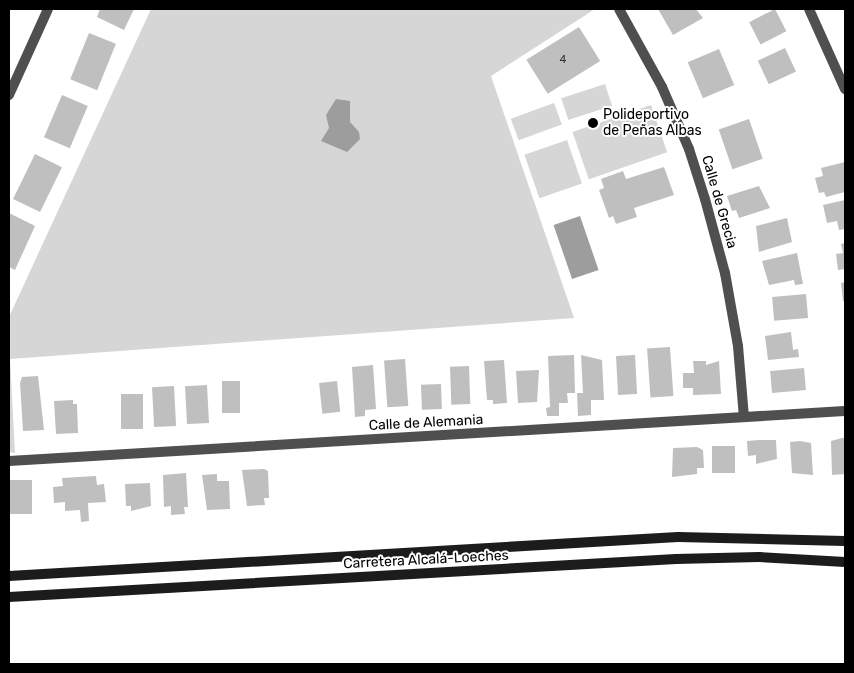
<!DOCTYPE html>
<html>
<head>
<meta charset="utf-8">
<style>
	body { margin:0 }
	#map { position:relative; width:854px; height:673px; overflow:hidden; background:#fff; font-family:Rubik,sans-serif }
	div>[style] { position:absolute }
	.green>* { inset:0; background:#d6d6d6; transform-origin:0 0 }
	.water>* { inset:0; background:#9d9d9d; transform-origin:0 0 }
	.building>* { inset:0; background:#bfbfbf; transform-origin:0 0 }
	.street>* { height:10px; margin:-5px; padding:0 5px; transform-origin:5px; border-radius:5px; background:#4f4f4f }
	.secondary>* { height:10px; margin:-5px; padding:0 5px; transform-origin:5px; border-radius:5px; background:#1c1c1c }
	.dots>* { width:14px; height:14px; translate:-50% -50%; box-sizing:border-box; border:2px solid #fff; border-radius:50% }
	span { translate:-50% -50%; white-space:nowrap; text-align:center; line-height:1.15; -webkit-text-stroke:4px #fff; paint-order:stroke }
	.number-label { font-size:11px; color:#303030 }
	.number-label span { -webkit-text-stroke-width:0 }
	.poi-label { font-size:14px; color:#000 }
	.left { translate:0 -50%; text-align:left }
	.street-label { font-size:14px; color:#000 }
	.frame { position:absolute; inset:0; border:10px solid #000; pointer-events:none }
</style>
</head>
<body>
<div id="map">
	<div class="green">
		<div style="clip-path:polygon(151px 9px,595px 9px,491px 76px,574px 318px,10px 359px,15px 453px,9px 452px,9px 317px)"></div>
		<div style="left:605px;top:84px;width:23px;height:46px;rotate:72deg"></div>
		<div style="left:554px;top:103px;width:23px;height:46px;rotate:70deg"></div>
		<div style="left:651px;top:105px;width:50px;height:83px;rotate:71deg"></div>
		<div style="left:567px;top:140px;width:46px;height:45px;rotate:71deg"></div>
	</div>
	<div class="water">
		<div style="clip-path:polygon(336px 99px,350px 101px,350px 122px,359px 132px,360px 139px,347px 152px,321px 141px,329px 128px,326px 115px)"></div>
		<div style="left:580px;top:216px;width:57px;height:28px;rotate:71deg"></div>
	</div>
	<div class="building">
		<div style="clip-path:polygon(100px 9px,134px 9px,124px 30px,97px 17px)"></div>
		<div style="clip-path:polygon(658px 9px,696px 9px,703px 18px,673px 35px)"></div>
		<div style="left:775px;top:9px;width:25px;height:29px;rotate:63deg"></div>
		<div style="left:579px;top:27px;width:40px;height:62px;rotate:58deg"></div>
		<div style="left:89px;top:33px;width:29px;height:50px;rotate:22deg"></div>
		<div style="left:785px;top:48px;width:26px;height:30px;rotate:65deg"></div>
		<div style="left:719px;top:49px;width:39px;height:34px;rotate:67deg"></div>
		<div style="left:62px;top:95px;width:28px;height:46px;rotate:23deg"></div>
		<div style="left:749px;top:119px;width:42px;height:32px;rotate:71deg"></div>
		<div style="left:35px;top:154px;width:30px;height:50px;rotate:26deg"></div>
		<div style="clip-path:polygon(845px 162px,845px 192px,826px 197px,824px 192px,819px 193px,815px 178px,823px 176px,821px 168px)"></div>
		<div style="clip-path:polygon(664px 167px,674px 195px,634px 208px,637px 217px,616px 224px,613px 216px,609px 218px,599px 190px,604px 188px,601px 179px,623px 171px,626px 179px)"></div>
		<div style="clip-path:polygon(759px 186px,770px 208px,739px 218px,736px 210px,732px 211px,727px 196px)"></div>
		<div style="clip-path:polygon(845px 200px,845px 229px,839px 230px,837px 221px,827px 223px,823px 205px)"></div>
		<div style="clip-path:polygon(9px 213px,35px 226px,15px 270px,9px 267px)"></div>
		<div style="clip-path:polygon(787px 218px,792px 242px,759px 252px,756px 226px)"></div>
		<div style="clip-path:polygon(845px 243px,845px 269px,838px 270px,836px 254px,843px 253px,841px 244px)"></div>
		<div style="clip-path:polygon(797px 253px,803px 284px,795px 285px,794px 280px,769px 285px,762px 261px)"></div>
		<div style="clip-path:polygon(845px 282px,845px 301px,843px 301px,841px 283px)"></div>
		<div style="left:806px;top:294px;width:24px;height:34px;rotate:85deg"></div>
		<div style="clip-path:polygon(791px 332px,793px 350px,798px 349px,799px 357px,768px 360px,765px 336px)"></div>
		<div style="left:670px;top:347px;width:49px;height:23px;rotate:86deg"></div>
		<div style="clip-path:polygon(574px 355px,575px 393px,567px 393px,568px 403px,559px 403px,559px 416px,547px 416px,546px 408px,550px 407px,548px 356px)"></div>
		<div style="clip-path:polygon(581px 355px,602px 360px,604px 400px,591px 400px,591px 415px,578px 416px,577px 393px,583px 393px)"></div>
		<div style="left:635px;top:355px;width:39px;height:19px;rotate:87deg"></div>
		<div style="left:405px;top:359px;width:47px;height:21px;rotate:86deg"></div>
		<div style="clip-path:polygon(504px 360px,507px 403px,493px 404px,493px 400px,487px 400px,484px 361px)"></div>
		<div style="clip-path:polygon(693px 361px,706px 361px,706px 365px,719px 361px,721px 394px,693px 395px,693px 388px,683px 388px,683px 373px,694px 373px)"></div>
		<div style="clip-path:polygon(373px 365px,376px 409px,365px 410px,365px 416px,355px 417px,352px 367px)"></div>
		<div style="left:469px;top:366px;width:38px;height:19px;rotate:88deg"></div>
		<div style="left:804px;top:368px;width:22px;height:34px;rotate:85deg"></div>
		<div style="clip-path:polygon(539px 370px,537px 402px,518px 403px,516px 371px)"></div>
		<div style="clip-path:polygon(38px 376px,44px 430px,23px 431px,20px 383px,22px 377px)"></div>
		<div style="left:222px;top:381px;width:18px;height:32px"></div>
		<div style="left:337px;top:381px;width:31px;height:18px;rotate:84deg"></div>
		<div style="left:441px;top:384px;width:25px;height:20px;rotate:88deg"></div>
		<div style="left:207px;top:385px;width:38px;height:22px;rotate:87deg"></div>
		<div style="left:174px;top:386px;width:40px;height:22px;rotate:87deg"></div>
		<div style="left:121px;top:394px;width:22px;height:35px"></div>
		<div style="clip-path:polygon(73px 400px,73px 404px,77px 404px,78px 433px,56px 434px,54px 401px)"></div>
		<div style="clip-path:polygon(842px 438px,845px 438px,845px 474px,832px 475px,831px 441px)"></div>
		<div style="clip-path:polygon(759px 440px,776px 440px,777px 459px,756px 464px,756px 455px,748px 456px,747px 441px)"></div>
		<div style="clip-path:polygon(800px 441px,811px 443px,813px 475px,792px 473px,790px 442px)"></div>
		<div style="left:712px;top:446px;width:23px;height:27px"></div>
		<div style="clip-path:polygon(697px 447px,703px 450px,704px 468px,697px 468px,697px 474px,672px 477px,673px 448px)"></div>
		<div style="clip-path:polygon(264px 469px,268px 471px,269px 498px,264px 498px,265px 505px,247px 506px,242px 470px)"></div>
		<div style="clip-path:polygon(186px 473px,188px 507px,184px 507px,185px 514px,171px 515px,171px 506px,164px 507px,163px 475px)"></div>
		<div style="clip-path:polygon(217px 474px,217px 481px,229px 481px,230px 509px,207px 510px,202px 475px)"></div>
		<div style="clip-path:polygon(96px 476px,97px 485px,104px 484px,106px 502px,88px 503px,89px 521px,81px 522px,80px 510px,65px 511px,65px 502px,54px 503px,53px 487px,63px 486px,62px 478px)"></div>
		<div style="left:9px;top:480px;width:23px;height:34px"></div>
		<div style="clip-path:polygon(150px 483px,151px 506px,131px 511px,131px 506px,126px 506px,125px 484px)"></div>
	</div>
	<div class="street">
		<div style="left:619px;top:9px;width:89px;rotate:61.1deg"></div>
		<div style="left:662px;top:87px;width:68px;rotate:66.5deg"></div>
		<div style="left:689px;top:149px;width:52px;rotate:72.3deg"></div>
		<div style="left:705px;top:199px;width:77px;rotate:74.9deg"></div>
		<div style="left:725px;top:273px;width:74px;rotate:79.9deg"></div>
		<div style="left:738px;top:346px;width:71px;rotate:85.2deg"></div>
		<div style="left:809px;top:9px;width:88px;rotate:65.8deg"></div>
		<div style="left:9px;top:95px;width:94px;rotate:-65.6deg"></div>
		<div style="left:9px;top:461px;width:837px;rotate:-3.42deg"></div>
	</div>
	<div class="secondary">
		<div style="left:9px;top:576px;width:670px;rotate:-3.34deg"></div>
		<div style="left:678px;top:537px;width:167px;rotate:1.4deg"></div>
		<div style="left:9px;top:597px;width:668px;rotate:-3.26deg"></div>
		<div style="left:676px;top:559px;width:83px;rotate:-1.4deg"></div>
		<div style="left:759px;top:557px;width:86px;rotate:3.3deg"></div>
	</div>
	<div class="dots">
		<div style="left:593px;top:123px;background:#000"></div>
	</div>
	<div class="number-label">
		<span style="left:563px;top:60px">4</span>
	</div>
	<div class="poi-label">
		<span class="left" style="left:603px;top:123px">Polideportivo<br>de Peñas Albas</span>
	</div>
	<div class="street-label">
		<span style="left:719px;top:202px;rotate:74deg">Calle de Grecia</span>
		<span style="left:426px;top:423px;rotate:-3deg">Calle de Alemania</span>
		<span style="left:426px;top:560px;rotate:-3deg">Carretera Alcalá-Loeches</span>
	</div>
	<div class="frame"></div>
</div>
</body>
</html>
